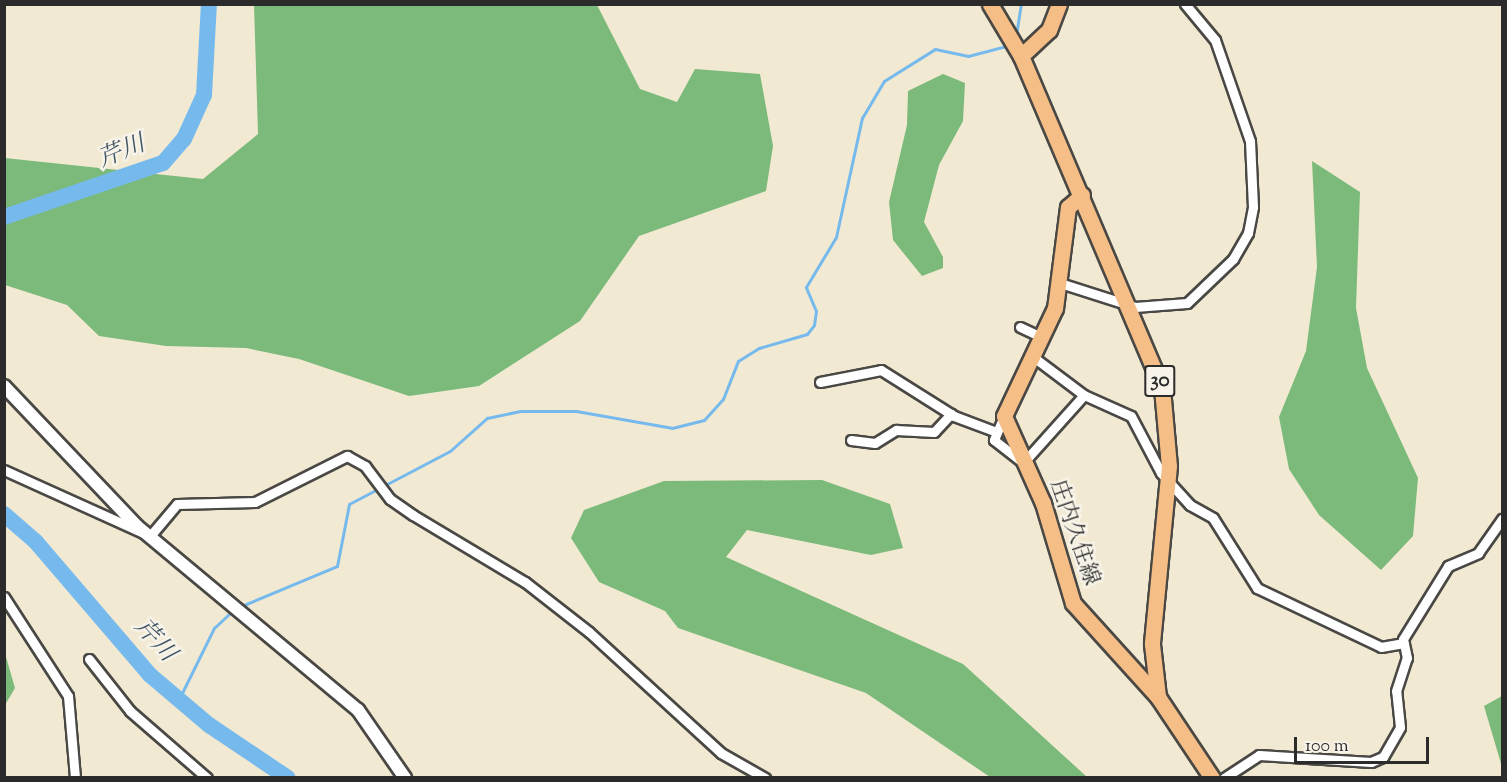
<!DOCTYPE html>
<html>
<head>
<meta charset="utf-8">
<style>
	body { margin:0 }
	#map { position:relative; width:1507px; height:782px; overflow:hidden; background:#f2e9d2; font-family:"Sorts Mill Goudy","Noto Serif JP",serif }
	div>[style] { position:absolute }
	.forest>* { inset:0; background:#7bba7a }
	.stream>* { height:3px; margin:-1.5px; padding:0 1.5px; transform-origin:1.5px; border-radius:1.5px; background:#76baed }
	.river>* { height:16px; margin:-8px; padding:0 8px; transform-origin:8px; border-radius:8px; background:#76baed }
	.roads { filter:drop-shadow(2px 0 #494844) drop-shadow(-2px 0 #494844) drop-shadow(0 2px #494844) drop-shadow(0 -2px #494844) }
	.minor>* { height:9px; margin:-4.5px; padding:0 4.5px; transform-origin:4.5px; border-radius:4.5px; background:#fff }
	.tertiary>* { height:12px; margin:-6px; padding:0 6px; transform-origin:6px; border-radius:6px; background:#fff }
	.primary>* { height:15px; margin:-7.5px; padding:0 7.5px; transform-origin:7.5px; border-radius:7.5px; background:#f6be87 }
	span { translate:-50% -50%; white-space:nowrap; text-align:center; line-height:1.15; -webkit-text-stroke:5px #f7f3e8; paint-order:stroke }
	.shield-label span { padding:2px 4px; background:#f7f3e8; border:2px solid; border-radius:4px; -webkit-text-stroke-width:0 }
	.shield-label { font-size:21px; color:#2b2b2b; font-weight:700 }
	.street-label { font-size:22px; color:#2b2b2b }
	.water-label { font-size:24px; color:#425665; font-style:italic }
	.frame { position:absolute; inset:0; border:6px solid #2b2b2b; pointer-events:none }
	.scale { position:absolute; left:1294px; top:737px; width:135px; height:27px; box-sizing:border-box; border:3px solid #2b2b2b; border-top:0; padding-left:8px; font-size:18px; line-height:21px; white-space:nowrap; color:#2b2b2b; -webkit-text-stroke:4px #f7f3e8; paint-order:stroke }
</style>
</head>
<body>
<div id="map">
	<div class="forest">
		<div style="clip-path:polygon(254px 4px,597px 5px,640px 89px,677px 102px,695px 69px,760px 74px,773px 146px,766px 191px,639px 236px,580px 321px,479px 386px,409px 396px,299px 359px,246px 348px,166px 346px,99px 336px,67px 305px,5px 285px,5px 158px,203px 179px,258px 134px)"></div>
		<div style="clip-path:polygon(943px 74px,965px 83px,963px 121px,939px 165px,924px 222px,943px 257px,943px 268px,922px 276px,893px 240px,889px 202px,907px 125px,908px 91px)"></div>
		<div style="clip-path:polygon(1312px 161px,1360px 192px,1356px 308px,1367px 368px,1418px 478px,1413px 536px,1381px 570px,1319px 515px,1289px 469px,1279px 417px,1306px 351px,1317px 267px)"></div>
		<div style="clip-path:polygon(822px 480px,890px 504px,903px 548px,871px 555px,747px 530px,726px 557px,963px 664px,1087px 777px,990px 777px,866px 693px,678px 628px,665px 611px,599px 582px,571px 538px,584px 510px,664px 481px)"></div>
		<div style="clip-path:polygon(4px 650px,15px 688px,5px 705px,4px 705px)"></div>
		<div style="clip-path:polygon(1502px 696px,1502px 767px,1484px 706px)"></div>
	</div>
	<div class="stream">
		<div style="left:1016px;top:35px;width:31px;rotate:-81deg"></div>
		<div style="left:239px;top:607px;width:106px;rotate:-22.7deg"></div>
		<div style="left:337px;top:566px;width:63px;rotate:-79deg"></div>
		<div style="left:349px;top:504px;width:114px;rotate:-27.7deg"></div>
		<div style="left:450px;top:451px;width:50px;rotate:-41.7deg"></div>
		<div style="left:487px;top:418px;width:34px;rotate:-12deg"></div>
		<div style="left:520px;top:411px;width:56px"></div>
		<div style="left:576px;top:411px;width:97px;rotate:10deg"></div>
		<div style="left:672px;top:428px;width:33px;rotate:-14deg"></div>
		<div style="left:704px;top:420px;width:28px;rotate:-48deg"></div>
		<div style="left:723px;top:399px;width:41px;rotate:-68.5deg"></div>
		<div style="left:738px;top:361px;width:25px;rotate:-32deg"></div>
		<div style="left:759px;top:348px;width:50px;rotate:-16.3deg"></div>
		<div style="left:807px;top:334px;width:11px;rotate:-52deg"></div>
		<div style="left:814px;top:325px;width:14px;rotate:-82deg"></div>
		<div style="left:816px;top:311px;width:26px;rotate:-113deg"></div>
		<div style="left:806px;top:287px;width:58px;rotate:-59deg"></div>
		<div style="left:836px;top:237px;width:122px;rotate:-77.7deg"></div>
		<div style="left:862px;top:118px;width:43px;rotate:-59.3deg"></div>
		<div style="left:884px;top:81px;width:60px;rotate:-32.1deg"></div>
		<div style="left:935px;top:49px;width:34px;rotate:12deg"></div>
		<div style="left:968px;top:56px;width:43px;rotate:-14.7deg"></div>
		<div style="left:179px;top:699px;width:79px;rotate:-63.8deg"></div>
		<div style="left:214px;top:628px;width:26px;rotate:-43deg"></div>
	</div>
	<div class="river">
		<div style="left:4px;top:217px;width:168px;rotate:-18.8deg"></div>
		<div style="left:163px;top:163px;width:32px;rotate:-49deg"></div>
		<div style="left:184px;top:139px;width:48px;rotate:-65.6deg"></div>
		<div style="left:204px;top:95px;width:91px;rotate:-86.9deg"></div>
		<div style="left:4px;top:514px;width:43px;rotate:41.2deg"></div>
		<div style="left:36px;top:542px;width:175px;rotate:49.4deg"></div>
		<div style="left:150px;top:675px;width:77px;rotate:40.3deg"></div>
		<div style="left:209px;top:725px;width:95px;rotate:33.9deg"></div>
	</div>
	<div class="roads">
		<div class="minor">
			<div style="left:1060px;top:283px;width:79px;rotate:17.7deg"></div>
			<div style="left:1135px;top:307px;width:52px;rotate:-4.4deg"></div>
			<div style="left:1187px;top:303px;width:64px;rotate:-43.7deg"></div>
			<div style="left:1233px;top:259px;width:30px;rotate:-60deg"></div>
			<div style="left:1248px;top:233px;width:26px;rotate:-79deg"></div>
			<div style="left:1253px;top:207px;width:66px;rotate:-92.6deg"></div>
			<div style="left:1250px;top:141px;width:107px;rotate:-109.1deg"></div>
			<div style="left:1215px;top:40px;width:47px;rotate:-129.8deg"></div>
			<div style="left:1020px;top:327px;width:23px;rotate:25deg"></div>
			<div style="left:1032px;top:356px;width:65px;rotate:36.9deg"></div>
			<div style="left:1084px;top:395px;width:51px;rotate:24.1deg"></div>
			<div style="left:1131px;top:416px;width:64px;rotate:62.2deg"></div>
			<div style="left:1161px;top:473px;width:43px;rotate:47.8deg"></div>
			<div style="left:1190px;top:505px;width:26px;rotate:29deg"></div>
			<div style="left:1213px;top:518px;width:83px;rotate:57.8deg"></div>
			<div style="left:1257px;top:588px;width:137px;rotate:25.4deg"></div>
			<div style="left:1381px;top:647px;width:23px;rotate:-10deg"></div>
			<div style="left:820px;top:382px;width:62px;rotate:-11.1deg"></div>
			<div style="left:881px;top:370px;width:86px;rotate:32.2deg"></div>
			<div style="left:954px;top:416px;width:43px;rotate:20.6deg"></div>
			<div style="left:1004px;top:416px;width:26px;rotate:113deg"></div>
			<div style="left:994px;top:440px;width:37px;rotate:38deg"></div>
			<div style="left:1023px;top:463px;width:91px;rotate:-48.1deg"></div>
			<div style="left:851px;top:440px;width:24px;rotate:7deg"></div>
			<div style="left:875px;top:443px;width:25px;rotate:-32deg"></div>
			<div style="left:896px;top:430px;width:38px;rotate:3deg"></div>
			<div style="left:934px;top:432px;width:25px;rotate:-47deg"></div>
			<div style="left:4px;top:470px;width:160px;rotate:24.3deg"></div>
			<div style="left:150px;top:536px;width:42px;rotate:-49.8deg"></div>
			<div style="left:177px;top:504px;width:78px;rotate:-1.5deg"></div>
			<div style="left:255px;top:502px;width:103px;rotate:-26.6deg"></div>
			<div style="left:347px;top:456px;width:21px;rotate:29deg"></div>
			<div style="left:365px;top:466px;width:41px;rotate:52.9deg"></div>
			<div style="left:390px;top:499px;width:28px;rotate:35deg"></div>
			<div style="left:413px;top:515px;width:131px;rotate:30.9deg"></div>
			<div style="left:525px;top:582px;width:81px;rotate:38deg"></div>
			<div style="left:589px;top:632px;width:179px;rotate:42.5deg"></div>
			<div style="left:721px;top:753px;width:51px;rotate:29.6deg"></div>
			<div style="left:4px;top:597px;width:118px;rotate:57.1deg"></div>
			<div style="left:68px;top:696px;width:82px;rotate:85.1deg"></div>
			<div style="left:89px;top:659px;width:66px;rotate:51.7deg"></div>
			<div style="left:130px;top:711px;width:102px;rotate:41deg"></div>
			<div style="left:1224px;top:778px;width:42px;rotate:-33.3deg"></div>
			<div style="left:1259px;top:755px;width:112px;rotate:3.6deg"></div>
			<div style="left:1371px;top:762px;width:13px;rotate:-23deg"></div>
			<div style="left:1383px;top:757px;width:34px;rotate:-60deg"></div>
			<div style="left:1400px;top:727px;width:36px;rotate:-96deg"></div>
			<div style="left:1396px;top:691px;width:35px;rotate:-72deg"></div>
			<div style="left:1407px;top:658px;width:19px;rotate:-102deg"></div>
			<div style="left:1403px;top:639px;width:86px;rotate:-58.3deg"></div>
			<div style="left:1448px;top:566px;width:33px;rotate:-23deg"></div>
			<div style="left:1478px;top:553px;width:42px;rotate:-54.8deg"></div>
		</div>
		<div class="tertiary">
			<div style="left:4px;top:386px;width:193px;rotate:46.5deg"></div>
			<div style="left:137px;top:526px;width:288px;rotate:39.8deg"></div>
			<div style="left:358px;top:710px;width:83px;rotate:55.3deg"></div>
		</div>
		<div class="primary">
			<div style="left:990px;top:4px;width:61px;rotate:59.2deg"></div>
			<div style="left:1021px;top:56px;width:361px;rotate:67deg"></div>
			<div style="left:1162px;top:388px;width:78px;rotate:84.9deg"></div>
			<div style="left:1169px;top:466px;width:179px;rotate:95.5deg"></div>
			<div style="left:1152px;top:644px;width:53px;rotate:83.5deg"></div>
			<div style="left:1158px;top:697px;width:97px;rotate:56.3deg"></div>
			<div style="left:1021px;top:56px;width:38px;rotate:-43deg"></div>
			<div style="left:1049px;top:30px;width:28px;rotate:-69deg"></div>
			<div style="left:1082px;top:195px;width:18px;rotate:139deg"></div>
			<div style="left:1068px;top:207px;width:102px;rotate:97.3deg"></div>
			<div style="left:1055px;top:308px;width:119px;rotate:115.3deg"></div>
			<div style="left:1004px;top:416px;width:95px;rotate:65.9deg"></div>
			<div style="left:1043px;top:503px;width:104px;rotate:73.3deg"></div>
			<div style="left:1073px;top:603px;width:127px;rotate:47.9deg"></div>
		</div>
	</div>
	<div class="shield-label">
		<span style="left:1160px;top:381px">30</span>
	</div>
	<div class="street-label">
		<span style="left:1073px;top:533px;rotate:71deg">庄内久住線</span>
	</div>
	<div class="water-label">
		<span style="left:122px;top:153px;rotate:-22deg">芹川</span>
		<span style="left:154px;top:641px;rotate:48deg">芹川</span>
	</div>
	<div class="frame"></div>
	<div class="scale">100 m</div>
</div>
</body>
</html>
